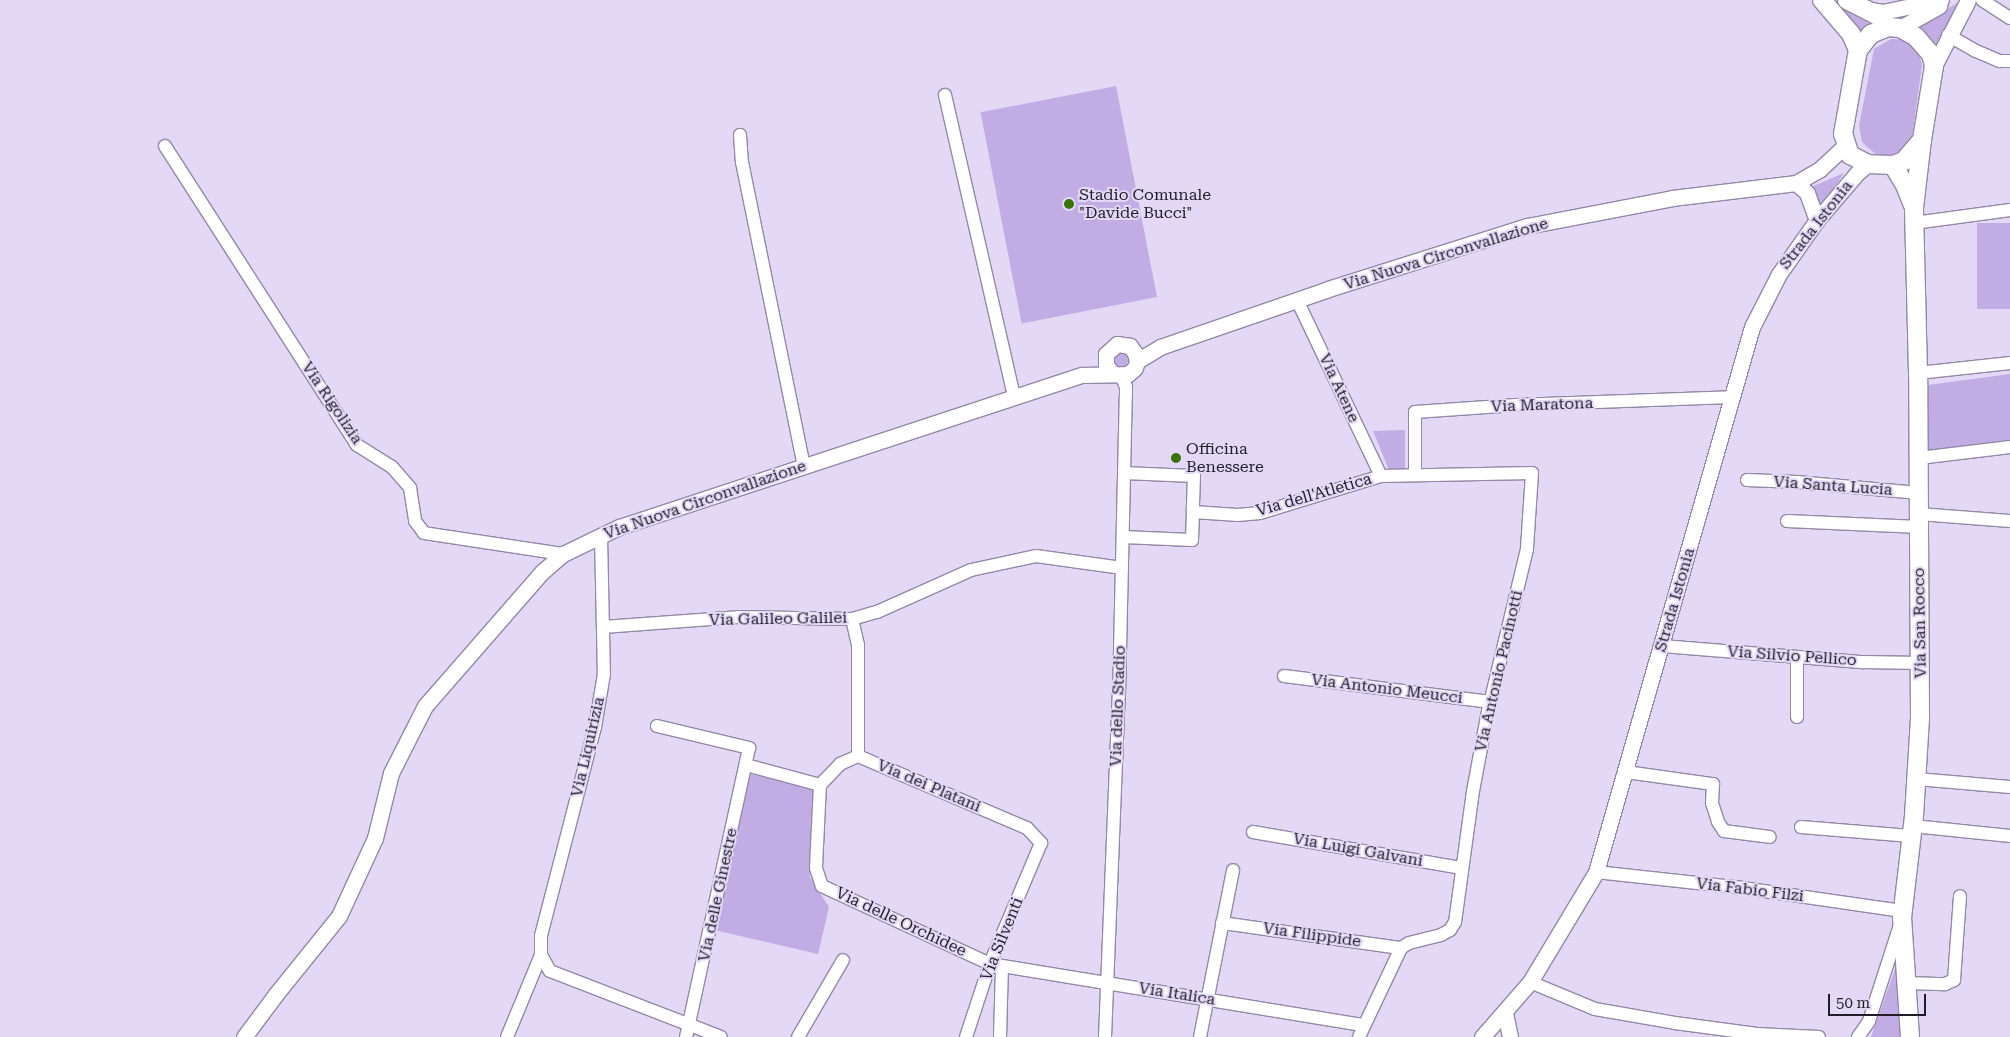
<!DOCTYPE html>
<html>
<head>
<meta charset="utf-8">
<style>
	body { margin:0 }
	#map { position:relative; width:2010px; height:1037px; overflow:hidden; background:#e3d9f6; font-family:"Roboto Serif",serif }
	div>[style] { position:absolute }
	.green>* { inset:0; background:#c1ace4; transform-origin:0 0 }
	.round { border-radius:50% }
	.roads { filter:drop-shadow(1px 0 #9389a4) drop-shadow(-1px 0 #9389a4) drop-shadow(0 1px #9389a4) drop-shadow(0 -1px #9389a4) }
	.minor>* { height:12px; margin:-6px; padding:0 6px; transform-origin:6px; border-radius:6px; background:#fff }
	.tertiary>* { height:15px; margin:-7.5px; padding:0 7.5px; transform-origin:7.5px; border-radius:7.5px; background:#fff }
	.secondary>* { height:18px; margin:-9px; padding:0 9px; transform-origin:9px; border-radius:9px; background:#fff }
	.dots>* { width:14px; height:14px; translate:-50% -50%; box-sizing:border-box; border:2px solid #e3d9f6; border-radius:50% }
	span { translate:-50% -50%; white-space:nowrap; text-align:center; line-height:1.15; -webkit-text-stroke:4px #e3d9f6; paint-order:stroke }
	.poi-label { font-size:16px; color:#221e29 }
	.left { translate:0 -50%; text-align:left }
	.street-label { font-size:16px; color:#221e29 }
	.scale { position:absolute; left:1828px; top:994px; width:98px; height:22px; box-sizing:border-box; border:2px solid #221e29; border-top:0; padding-left:6px; font-size:15px; line-height:18px; white-space:nowrap; color:#221e29; -webkit-text-stroke:4px #e3d9f6; paint-order:stroke }
</style>
</head>
<body>
<div id="map">
	<div class="green">
		<div style="clip-path:polygon(1960px 1px,1937px 49px,1917px 28px)"></div>
		<div style="clip-path:polygon(1833px 4px,1876px 27px,1859px 40px)"></div>
		<div style="clip-path:polygon(1891px 39px,1902px 39px,1918px 49px,1922px 65px,1912px 138px,1903px 150px,1889px 156px,1874px 153px,1862px 142px,1859px 126px,1874px 49px)"></div>
		<div style="left:1116px;top:86px;width:215px;height:138px;rotate:79deg"></div>
		<div style="clip-path:polygon(1844px 173px,1820px 209px,1809px 188px)"></div>
		<div style="left:2010px;top:223px;width:86px;height:33px;rotate:90deg"></div>
		<div class="round" style="left:1114px;top:353px;width:14px;height:14px"></div>
		<div style="clip-path:polygon(2010px 374px,2010px 441px,1929px 451px,1928px 385px)"></div>
		<div style="clip-path:polygon(1405px 430px,1405px 469px,1389px 470px,1373px 431px)"></div>
		<div style="clip-path:polygon(750px 774px,815px 789px,810px 877px,829px 907px,818px 954px,714px 930px)"></div>
		<div style="clip-path:polygon(1898px 961px,1904px 1037px,1871px 1037px)"></div>
	</div>
	<div class="roads">
		<div class="minor">
			<div style="left:1982px;top:0;width:33px;rotate:33deg"></div>
			<div style="left:1948px;top:35px;width:32px;rotate:30deg"></div>
			<div style="left:1976px;top:51px;width:26px;rotate:23deg"></div>
			<div style="left:2000px;top:61px;width:10px"></div>
			<div style="left:945px;top:95px;width:310px;rotate:77.1deg"></div>
			<div style="left:740px;top:135px;width:27px;rotate:86deg"></div>
			<div style="left:742px;top:162px;width:310px;rotate:78.5deg"></div>
			<div style="left:165px;top:146px;width:355px;rotate:57.3deg"></div>
			<div style="left:357px;top:445px;width:41px;rotate:32.2deg"></div>
			<div style="left:392px;top:467px;width:28px;rotate:49deg"></div>
			<div style="left:410px;top:488px;width:33px;rotate:81deg"></div>
			<div style="left:415px;top:521px;width:15px;rotate:53deg"></div>
			<div style="left:424px;top:533px;width:141px;rotate:8.6deg"></div>
			<div style="left:1914px;top:223px;width:97px;rotate:-7.7deg"></div>
			<div style="left:1297px;top:300px;width:195px;rotate:64.5deg"></div>
			<div style="left:1918px;top:373px;width:93px;rotate:-6.2deg"></div>
			<div style="left:1919px;top:458px;width:92px;rotate:-6.9deg"></div>
			<div style="left:1124px;top:473px;width:70px;rotate:2.5deg"></div>
			<div style="left:1194px;top:476px;width:36px;rotate:92deg"></div>
			<div style="left:1415px;top:475px;width:63px;rotate:-90deg"></div>
			<div style="left:1415px;top:412px;width:101px;rotate:-4deg"></div>
			<div style="left:1516px;top:405px;width:215px;rotate:-2.1deg"></div>
			<div style="left:1747px;top:480px;width:50px;rotate:2.3deg"></div>
			<div style="left:1797px;top:482px;width:122px;rotate:5.2deg"></div>
			<div style="left:1919px;top:514px;width:91px;rotate:4.4deg"></div>
			<div style="left:1787px;top:521px;width:132px;rotate:2.6deg"></div>
			<div style="left:601px;top:536px;width:138px;rotate:88.8deg"></div>
			<div style="left:604px;top:674px;width:54px;rotate:99.6deg"></div>
			<div style="left:595px;top:727px;width:216px;rotate:104.5deg"></div>
			<div style="left:541px;top:936px;width:19px;rotate:90deg"></div>
			<div style="left:541px;top:955px;width:18px;rotate:61deg"></div>
			<div style="left:550px;top:971px;width:183px;rotate:21.1deg"></div>
			<div style="left:1123px;top:537px;width:69px;rotate:2.5deg"></div>
			<div style="left:1192px;top:540px;width:28px;rotate:-88deg"></div>
			<div style="left:1193px;top:512px;width:45px;rotate:3.8deg"></div>
			<div style="left:1238px;top:515px;width:22px;rotate:-5deg"></div>
			<div style="left:1260px;top:513px;width:127px;rotate:-17deg"></div>
			<div style="left:1381px;top:476px;width:151px;rotate:-1.1deg"></div>
			<div style="left:1532px;top:473px;width:76px;rotate:93.8deg"></div>
			<div style="left:1527px;top:549px;width:167px;rotate:103.5deg"></div>
			<div style="left:1488px;top:711px;width:81px;rotate:100.6deg"></div>
			<div style="left:1473px;top:791px;width:132px;rotate:97.8deg"></div>
			<div style="left:1455px;top:922px;width:9px;rotate:122deg"></div>
			<div style="left:1450px;top:930px;width:10px;rotate:151deg"></div>
			<div style="left:1441px;top:935px;width:33px;rotate:166deg"></div>
			<div style="left:1409px;top:943px;width:9px;rotate:148deg"></div>
			<div style="left:1401px;top:948px;width:98px;rotate:115.3deg"></div>
			<div style="left:852px;top:619px;width:27px;rotate:77deg"></div>
			<div style="left:858px;top:645px;width:111px;rotate:90deg"></div>
			<div style="left:603px;top:627px;width:135px;rotate:-4.2deg"></div>
			<div style="left:738px;top:617px;width:114px;rotate:1deg"></div>
			<div style="left:852px;top:619px;width:26px;rotate:-16deg"></div>
			<div style="left:877px;top:612px;width:103px;rotate:-24.1deg"></div>
			<div style="left:971px;top:570px;width:66px;rotate:-12.2deg"></div>
			<div style="left:1036px;top:556px;width:87px;rotate:7.9deg"></div>
			<div style="left:1662px;top:646px;width:202px;rotate:4.6deg"></div>
			<div style="left:1863px;top:662px;width:58px;rotate:1deg"></div>
			<div style="left:1284px;top:676px;width:208px;rotate:7.2deg"></div>
			<div style="left:1797px;top:717px;width:60px;rotate:-90deg"></div>
			<div style="left:657px;top:726px;width:95px;rotate:13.4deg"></div>
			<div style="left:749px;top:748px;width:296px;rotate:102.3deg"></div>
			<div style="left:746px;top:765px;width:77px;rotate:15.1deg"></div>
			<div style="left:1626px;top:772px;width:88px;rotate:7.9deg"></div>
			<div style="left:1713px;top:784px;width:19px;rotate:93deg"></div>
			<div style="left:1712px;top:803px;width:20px;rotate:72deg"></div>
			<div style="left:1718px;top:822px;width:11px;rotate:56deg"></div>
			<div style="left:1724px;top:831px;width:46px;rotate:7.4deg"></div>
			<div style="left:1917px;top:779px;width:93px;rotate:4.9deg"></div>
			<div style="left:820px;top:785px;width:83px;rotate:92.8deg"></div>
			<div style="left:816px;top:868px;width:19px;rotate:72deg"></div>
			<div style="left:822px;top:886px;width:185px;rotate:24.9deg"></div>
			<div style="left:990px;top:964px;width:379px;rotate:9.3deg"></div>
			<div style="left:820px;top:785px;width:29px;rotate:-46deg"></div>
			<div style="left:840px;top:764px;width:20px;rotate:-24deg"></div>
			<div style="left:858px;top:756px;width:184px;rotate:23.1deg"></div>
			<div style="left:1027px;top:828px;width:21px;rotate:47deg"></div>
			<div style="left:1041px;top:843px;width:131px;rotate:112.9deg"></div>
			<div style="left:990px;top:964px;width:77px;rotate:108.2deg"></div>
			<div style="left:1913px;top:826px;width:98px;rotate:5.9deg"></div>
			<div style="left:1801px;top:827px;width:110px;rotate:4.7deg"></div>
			<div style="left:1253px;top:832px;width:212px;rotate:9.8deg"></div>
			<div style="left:1596px;top:872px;width:148px;rotate:6.2deg"></div>
			<div style="left:1743px;top:888px;width:162px;rotate:8.2deg"></div>
			<div style="left:1222px;top:923px;width:181px;rotate:8deg"></div>
			<div style="left:1530px;top:982px;width:70px;rotate:22.6deg"></div>
			<div style="left:1595px;top:1009px;width:81px;rotate:9.9deg"></div>
			<div style="left:1675px;top:1023px;width:83px;rotate:7.6deg"></div>
			<div style="left:1757px;top:1034px;width:62px;rotate:2.8deg"></div>
			<div style="left:1907px;top:983px;width:38px;rotate:2deg"></div>
			<div style="left:1945px;top:984px;width:10px;rotate:-24deg"></div>
			<div style="left:1954px;top:980px;width:84px;rotate:-85.9deg"></div>
			<div style="left:507px;top:1037px;width:89px;rotate:-67.5deg"></div>
			<div style="left:798px;top:1037px;width:89px;rotate:-59.7deg"></div>
			<div style="left:1000px;top:1037px;width:70px;rotate:-88.4deg"></div>
			<div style="left:1105px;top:1037px;width:342px;rotate:-87.7deg"></div>
			<div style="left:1119px;top:695px;width:299px;rotate:-88.7deg"></div>
			<div style="left:1126px;top:396px;width:9px;rotate:-90deg"></div>
			<div style="left:1126px;top:387px;width:12px;rotate:-114deg"></div>
			<div style="left:1200px;top:1037px;width:170px;rotate:-78.8deg"></div>
			<div style="left:1858px;top:1037px;width:19px;rotate:-55deg"></div>
			<div style="left:1869px;top:1021px;width:101px;rotate:-72.1deg"></div>
		</div>
		<div class="tertiary">
			<div style="left:1867px;top:9px;width:15px;rotate:11deg"></div>
			<div style="left:1882px;top:12px;width:60px;rotate:-11.5deg"></div>
			<div style="left:1900px;top:28px;width:45px;rotate:-29.4deg"></div>
			<div style="left:1934px;top:66px;width:74px;rotate:-62.7deg"></div>
			<div style="left:1796px;top:183px;width:15px;rotate:42deg"></div>
			<div style="left:1807px;top:193px;width:29px;rotate:70deg"></div>
			<div style="left:1137px;top:361px;width:27px;rotate:-31deg"></div>
			<div style="left:1160px;top:347px;width:178px;rotate:-19deg"></div>
			<div style="left:1328px;top:289px;width:209px;rotate:-17.6deg"></div>
			<div style="left:1527px;top:226px;width:148px;rotate:-10.9deg"></div>
			<div style="left:1672px;top:198px;width:125px;rotate:-6.9deg"></div>
			<div style="left:1796px;top:183px;width:28px;rotate:-30deg"></div>
			<div style="left:1820px;top:169px;width:35px;rotate:-43deg"></div>
			<div style="left:1505px;top:1013px;width:25px;rotate:78deg"></div>
			<div style="left:244px;top:1037px;width:54px;rotate:-53.3deg"></div>
			<div style="left:276px;top:994px;width:100px;rotate:-51.1deg"></div>
			<div style="left:339px;top:916px;width:86px;rotate:-65.2deg"></div>
			<div style="left:375px;top:838px;width:67px;rotate:-76.2deg"></div>
			<div style="left:391px;top:773px;width:75px;rotate:-63.1deg"></div>
			<div style="left:425px;top:706px;width:178px;rotate:-48.9deg"></div>
			<div style="left:542px;top:572px;width:28px;rotate:-41deg"></div>
			<div style="left:563px;top:554px;width:62px;rotate:-25.7deg"></div>
			<div style="left:619px;top:527px;width:487px;rotate:-18.2deg"></div>
			<div style="left:1082px;top:375px;width:46px;rotate:-1.2deg"></div>
			<div style="left:1128px;top:374px;width:9px;rotate:-41deg"></div>
			<div style="left:1135px;top:368px;width:7px;rotate:-74deg"></div>
			<div style="left:1137px;top:361px;width:8px;rotate:-104deg"></div>
			<div style="left:1135px;top:353px;width:9px;rotate:-126deg"></div>
			<div style="left:1130px;top:346px;width:13px;rotate:-171deg"></div>
			<div style="left:1117px;top:344px;width:15px;rotate:138deg"></div>
			<div style="left:1106px;top:354px;width:11px;rotate:90deg"></div>
			<div style="left:1106px;top:365px;width:10px;rotate:53deg"></div>
			<div style="left:1482px;top:1037px;width:73px;rotate:-48.9deg"></div>
			<div style="left:1530px;top:982px;width:128px;rotate:-59deg"></div>
			<div style="left:1596px;top:872px;width:567px;rotate:-74.03deg"></div>
			<div style="left:1752px;top:327px;width:59px;rotate:-63deg"></div>
			<div style="left:1779px;top:274px;width:66px;rotate:-54.9deg"></div>
			<div style="left:1817px;top:220px;width:62px;rotate:-49.6deg"></div>
			<div style="left:1857px;top:173px;width:14px;rotate:-39deg"></div>
		</div>
		<div class="secondary">
			<div style="left:1822px;top:0;width:45px;rotate:49.5deg"></div>
			<div style="left:1851px;top:34px;width:17px;rotate:66deg"></div>
			<div style="left:1847px;top:0;width:35px;rotate:27deg"></div>
			<div style="left:1878px;top:16px;width:15px;rotate:48deg"></div>
			<div style="left:1888px;top:27px;width:12px;rotate:5deg"></div>
			<div style="left:1900px;top:28px;width:18px;rotate:29deg"></div>
			<div style="left:1916px;top:37px;width:23px;rotate:49deg"></div>
			<div style="left:1931px;top:54px;width:12px;rotate:76deg"></div>
			<div style="left:1934px;top:66px;width:75px;rotate:99.2deg"></div>
			<div style="left:1922px;top:140px;width:28px;rotate:131deg"></div>
			<div style="left:1904px;top:161px;width:12px;rotate:160deg"></div>
			<div style="left:1893px;top:165px;width:25px;rotate:-178deg"></div>
			<div style="left:1868px;top:164px;width:20px;rotate:-153deg"></div>
			<div style="left:1850px;top:155px;width:22px;rotate:-108deg"></div>
			<div style="left:1843px;top:134px;width:85px;rotate:-79.9deg"></div>
			<div style="left:1858px;top:50px;width:21px;rotate:-51deg"></div>
			<div style="left:1871px;top:34px;width:18px;rotate:-22deg"></div>
			<div style="left:1893px;top:165px;width:21px;rotate:59deg"></div>
			<div style="left:1904px;top:183px;width:24px;rotate:68deg"></div>
			<div style="left:1910px;top:1037px;width:119px;rotate:-93.8deg"></div>
			<div style="left:1902px;top:918px;width:103px;rotate:-83.3deg"></div>
			<div style="left:1914px;top:816px;width:98px;rotate:-86.5deg"></div>
			<div style="left:1920px;top:718px;width:345px;rotate:-90.3deg"></div>
			<div style="left:1918px;top:373px;width:165px;rotate:-91.4deg"></div>
			<div style="left:1914px;top:208px;width:68px;rotate:-83.3deg"></div>
		</div>
	</div>
	<div class="dots">
		<div style="left:1069px;top:204px;background:#387303"></div>
		<div style="left:1176px;top:458px;background:#387303"></div>
	</div>
	<div class="poi-label">
		<span class="left" style="left:1079px;top:204px">Stadio Comunale<br>"Davide Bucci"</span>
		<span class="left" style="left:1186px;top:458px">Officina<br>Benessere</span>
	</div>
	<div class="street-label">
		<span style="left:1816px;top:225px;rotate:-52deg">Strada Istonia</span>
		<span style="left:1446px;top:254px;rotate:-17deg">Via Nuova Circonvallazione</span>
		<span style="left:1339px;top:388px;rotate:65deg">Via Atene</span>
		<span style="left:332px;top:403px;rotate:56deg">Via Rigolizia</span>
		<span style="left:1542px;top:405px;rotate:-2deg">Via Maratona</span>
		<span style="left:1833px;top:486px;rotate:4deg">Via Santa Lucia</span>
		<span style="left:1314px;top:495px;rotate:-16deg">Via dell'Atletica</span>
		<span style="left:705px;top:500px;rotate:-19deg">Via Nuova Circonvallazione</span>
		<span style="left:1675px;top:600px;rotate:-74deg">Strada Istonia</span>
		<span style="left:778px;top:619px;rotate:-1deg">Via Galileo Galilei</span>
		<span style="left:1920px;top:623px;rotate:-91deg">Via San Rocco</span>
		<span style="left:1792px;top:656px;rotate:4deg">Via Silvio Pellico</span>
		<span style="left:1499px;top:671px;rotate:-77deg">Via Antonio Pacinotti</span>
		<span style="left:1387px;top:689px;rotate:7deg">Via Antonio Meucci</span>
		<span style="left:1118px;top:706px;rotate:-88deg">Via dello Stadio</span>
		<span style="left:588px;top:747px;rotate:-77deg">Via Liquirizia</span>
		<span style="left:929px;top:786px;rotate:23deg">Via dei Platani</span>
		<span style="left:1358px;top:850px;rotate:10deg">Via Luigi Galvani</span>
		<span style="left:1750px;top:890px;rotate:7deg">Via Fabio Filzi</span>
		<span style="left:718px;top:895px;rotate:-78deg">Via delle Ginestre</span>
		<span style="left:901px;top:922px;rotate:25deg">Via delle Orchidee</span>
		<span style="left:1312px;top:935px;rotate:8deg">Via Filippide</span>
		<span style="left:1002px;top:939px;rotate:-68deg">Via Silventi</span>
		<span style="left:1177px;top:994px;rotate:9deg">Via Italica</span>
	</div>
	<div class="scale">50 m</div>
</div>
</body>
</html>
